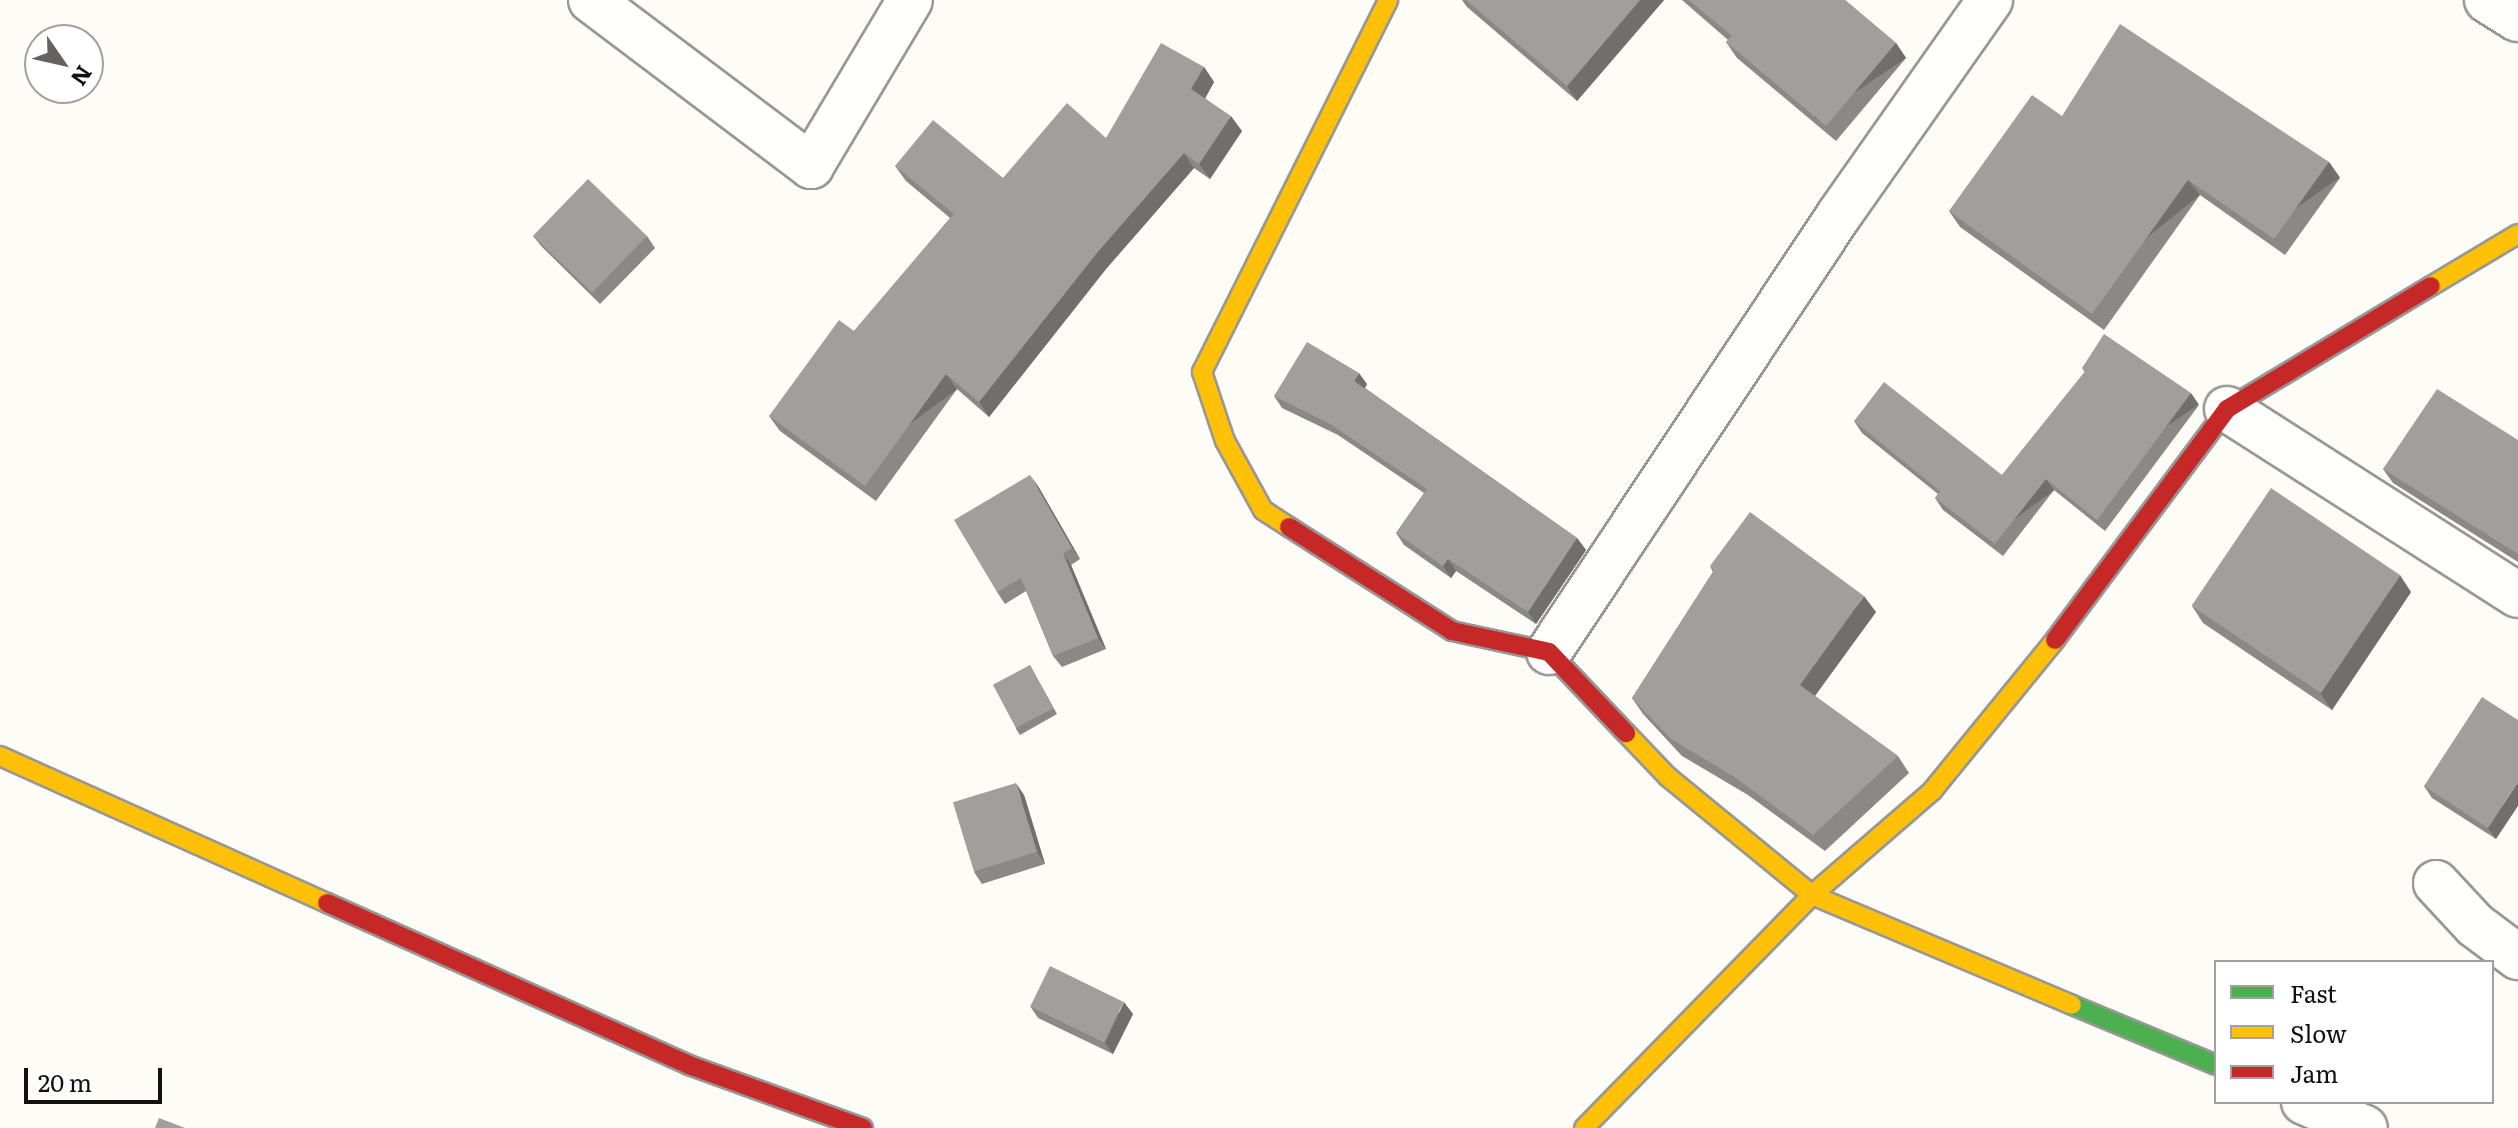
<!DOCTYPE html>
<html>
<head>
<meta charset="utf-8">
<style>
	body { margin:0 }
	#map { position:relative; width:2518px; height:1128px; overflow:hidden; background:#fdfcf7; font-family:Literata,serif }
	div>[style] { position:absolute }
	.roads { filter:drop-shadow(2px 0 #979795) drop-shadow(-2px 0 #979795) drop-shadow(0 2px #979795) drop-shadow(0 -2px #979795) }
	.street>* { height:44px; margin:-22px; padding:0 22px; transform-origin:22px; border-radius:22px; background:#fffffe }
	.fast>* { height:18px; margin:-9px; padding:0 9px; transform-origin:9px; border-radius:9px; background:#4caf50 }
	.slow>* { height:18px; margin:-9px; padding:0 9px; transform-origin:9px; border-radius:9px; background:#ffc107 }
	.jam>* { height:18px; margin:-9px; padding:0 9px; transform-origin:9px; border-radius:9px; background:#c62828 }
	.wall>* { inset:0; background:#8a8986 }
	.shaded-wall>* { inset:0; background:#716f6d; transform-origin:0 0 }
	.building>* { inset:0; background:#a19f9c; transform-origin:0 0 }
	span { translate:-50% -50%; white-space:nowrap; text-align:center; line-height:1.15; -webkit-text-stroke:8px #fff; paint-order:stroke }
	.legend { position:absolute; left:2214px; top:960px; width:280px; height:144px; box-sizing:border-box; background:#fff; border:2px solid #a0a0a0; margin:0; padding:10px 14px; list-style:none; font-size:24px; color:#111 }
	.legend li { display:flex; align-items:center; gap:16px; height:40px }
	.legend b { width:40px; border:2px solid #a0a0a0 }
	.north { position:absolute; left:24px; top:24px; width:80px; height:80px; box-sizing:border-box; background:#fff; border:2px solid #a0a0a0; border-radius:50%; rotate:124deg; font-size:22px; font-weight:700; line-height:32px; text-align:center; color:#111 }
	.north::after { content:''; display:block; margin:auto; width:28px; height:36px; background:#646362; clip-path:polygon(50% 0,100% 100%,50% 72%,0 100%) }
	.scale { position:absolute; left:24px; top:1068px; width:138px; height:36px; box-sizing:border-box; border:4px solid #111; border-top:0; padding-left:10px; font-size:24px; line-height:28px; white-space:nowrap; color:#111; -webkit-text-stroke:6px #fff; paint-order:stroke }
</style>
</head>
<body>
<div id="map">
	<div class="roads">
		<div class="street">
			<div style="left:591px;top:0;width:276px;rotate:37deg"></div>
			<div style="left:811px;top:166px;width:193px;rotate:-59.2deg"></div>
			<div style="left:2487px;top:0;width:36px;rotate:32deg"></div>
			<div style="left:2227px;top:409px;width:345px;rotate:32.6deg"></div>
			<div style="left:1549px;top:652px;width:524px;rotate:-56.43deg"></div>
			<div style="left:1839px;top:215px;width:263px;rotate:-54.9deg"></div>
			<div style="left:2436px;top:883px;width:57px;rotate:47.1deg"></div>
			<div style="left:2475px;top:925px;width:54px;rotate:36.7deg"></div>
			<div style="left:2304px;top:1102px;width:66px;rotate:23.1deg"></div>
		</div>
		<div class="fast">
			<div style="left:2072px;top:1005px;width:156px;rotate:22.6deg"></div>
		</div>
		<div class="slow">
			<div style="left:2431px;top:286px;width:101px;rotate:-30.9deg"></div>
			<div style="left:1289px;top:527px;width:31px;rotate:-147deg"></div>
			<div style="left:1263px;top:510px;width:79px;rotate:-118.8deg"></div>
			<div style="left:1225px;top:441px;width:73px;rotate:-108.4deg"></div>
			<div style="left:1202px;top:372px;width:416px;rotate:-63.4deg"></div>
			<div style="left:1626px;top:733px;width:61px;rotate:46.3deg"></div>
			<div style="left:1668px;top:777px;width:186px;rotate:39.3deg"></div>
			<div style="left:1812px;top:895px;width:282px;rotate:22.9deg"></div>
			<div style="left:0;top:756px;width:359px;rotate:24.2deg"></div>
			<div style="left:1584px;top:1128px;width:326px;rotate:-45.6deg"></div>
			<div style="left:1812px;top:895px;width:159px;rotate:-40.9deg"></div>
			<div style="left:1932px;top:791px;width:195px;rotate:-50.8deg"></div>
		</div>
		<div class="jam">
			<div style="left:1289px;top:527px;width:193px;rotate:32.5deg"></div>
			<div style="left:1452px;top:631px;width:99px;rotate:12.2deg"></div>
			<div style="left:1549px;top:652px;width:112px;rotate:46.5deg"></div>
			<div style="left:2055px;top:640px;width:288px;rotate:-53.3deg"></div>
			<div style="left:2227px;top:409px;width:238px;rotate:-31.1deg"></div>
			<div style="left:327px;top:903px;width:397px;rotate:24.1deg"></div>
			<div style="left:689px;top:1065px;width:185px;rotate:19.9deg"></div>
		</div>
	</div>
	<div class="wall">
		<div style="clip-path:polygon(1462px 0,1664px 0,1577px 101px,1467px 7px)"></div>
		<div style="clip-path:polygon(1682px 0,1845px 0,1896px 43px,1906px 58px,1836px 141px,1737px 58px,1726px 42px,1728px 40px)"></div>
		<div style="clip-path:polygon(1204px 67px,1214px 82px,1205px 98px,1242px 131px,1210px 179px,1194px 168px,1106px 269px,989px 417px,957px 389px,876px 501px,780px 431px,769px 416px,854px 331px,950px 218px,906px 181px,895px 166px,1003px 178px,1106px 138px)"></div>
		<div style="clip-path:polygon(2062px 116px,2329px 162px,2340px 178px,2285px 255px,2200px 195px,2104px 330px,1960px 227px,1949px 211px)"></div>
		<div style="clip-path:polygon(533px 236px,647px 236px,655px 248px,600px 304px,542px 247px)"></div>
		<div style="clip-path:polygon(2082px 368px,2199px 405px,2105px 531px,2054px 490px,2003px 556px,1943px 510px,1935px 498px,1938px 494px,1862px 433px,1854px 421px,2002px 475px,2085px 372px)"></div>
		<div style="clip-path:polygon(1367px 384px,1365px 388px,1577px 538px,1586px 550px,1536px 624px,1456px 571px,1451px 578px,1404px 545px,1396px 533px,1424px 493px,1338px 435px,1282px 408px,1274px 396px)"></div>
		<div style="clip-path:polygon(2518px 440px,2518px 562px,2393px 483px,2383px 469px)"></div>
		<div style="clip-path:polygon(1038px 486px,1080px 559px,1071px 565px,1106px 649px,1062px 667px,1053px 656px,1026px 591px,1005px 604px,997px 592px)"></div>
		<div style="clip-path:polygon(1710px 566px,1876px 612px,1815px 696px,1898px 756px,1909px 773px,1825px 851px,1748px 795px,1682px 756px,1643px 714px,1632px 698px,1713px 572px)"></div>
		<div style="clip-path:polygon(2411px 592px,2332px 710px,2203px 623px,2192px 606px)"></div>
		<div style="clip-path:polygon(1030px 665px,1057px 714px,1020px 735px,1016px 729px)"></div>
		<div style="clip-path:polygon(2518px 720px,2496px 839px,2432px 798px,2424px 786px)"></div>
		<div style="clip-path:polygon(1024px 795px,1045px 864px,982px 884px,974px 872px)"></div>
		<div style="clip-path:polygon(1030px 1006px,1133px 1014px,1113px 1054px,1038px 1018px)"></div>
	</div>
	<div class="shaded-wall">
		<div style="clip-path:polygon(1640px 0,1664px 0,1577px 101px,1567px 86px)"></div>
		<div style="left:1896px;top:43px;width:18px;height:109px;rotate:56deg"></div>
		<div style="clip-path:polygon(1204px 67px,1214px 82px,1202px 104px,1191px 89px)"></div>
		<div style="clip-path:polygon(1231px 116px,1242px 131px,1210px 179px,1199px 164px)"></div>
		<div style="clip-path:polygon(1184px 153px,1194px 168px,1106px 269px,989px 417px,979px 402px,1096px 254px)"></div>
		<div style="left:2329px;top:162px;width:19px;height:95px;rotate:55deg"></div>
		<div style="left:2188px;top:180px;width:19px;height:165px;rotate:51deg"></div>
		<div style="clip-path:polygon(1359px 373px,1367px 384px,1362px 392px,1354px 381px)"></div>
		<div style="left:946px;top:374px;width:19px;height:138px;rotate:54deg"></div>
		<div style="left:2191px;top:393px;width:14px;height:158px;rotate:56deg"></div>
		<div style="clip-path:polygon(1030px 475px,1038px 486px,1080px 559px,1072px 548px)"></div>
		<div style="left:2046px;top:479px;width:14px;height:83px;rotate:54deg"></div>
		<div style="clip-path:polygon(1577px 538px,1586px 550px,1536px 624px,1528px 612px)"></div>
		<div style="clip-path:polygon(1063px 553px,1071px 565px,1106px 649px,1098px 638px)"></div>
		<div style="clip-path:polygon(1448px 559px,1456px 571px,1451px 578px,1443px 566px)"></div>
		<div style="clip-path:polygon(2400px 575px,2411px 592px,2332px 710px,2320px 693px)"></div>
		<div style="clip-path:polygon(1864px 596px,1876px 612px,1811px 701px,1800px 685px)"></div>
		<div style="clip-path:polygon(2518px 782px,2518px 806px,2496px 839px,2488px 828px)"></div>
		<div style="clip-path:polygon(1016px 783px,1024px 795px,1045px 864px,1037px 852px)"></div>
		<div style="clip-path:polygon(1124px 1002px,1133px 1014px,1113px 1054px,1105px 1043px)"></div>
	</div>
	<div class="building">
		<div style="clip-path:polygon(1466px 0,1640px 0,1567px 86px)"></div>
		<div style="clip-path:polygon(1689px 0,1845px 0,1896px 43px,1826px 126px,1726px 42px,1732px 36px)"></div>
		<div style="clip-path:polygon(2120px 24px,2329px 162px,2274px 239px,2188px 180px,2092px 314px,1949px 211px,2032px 95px,2062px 116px)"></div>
		<div style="clip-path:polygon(1161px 43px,1204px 67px,1191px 89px,1231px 116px,1199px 164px,1184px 153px,1096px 254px,979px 402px,946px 374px,865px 486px,769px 416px,839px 320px,854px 331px,954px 214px,895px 166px,933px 120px,1003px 178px,1067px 103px,1106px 138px)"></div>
		<div style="left:588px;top:179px;width:82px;height:79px;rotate:44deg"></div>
		<div style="clip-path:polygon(2104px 334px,2191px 393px,2097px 520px,2046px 479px,1995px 544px,1935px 498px,1940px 491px,1854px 421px,1884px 382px,2002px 475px,2086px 370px,2082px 368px)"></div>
		<div style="clip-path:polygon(1307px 342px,1359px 373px,1354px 381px,1577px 538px,1528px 612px,1448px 559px,1443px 566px,1396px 533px,1427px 489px,1330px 424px,1274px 396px)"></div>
		<div style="clip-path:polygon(2437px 389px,2518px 440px,2518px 554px,2383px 469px)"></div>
		<div style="clip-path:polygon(1030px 475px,1072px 548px,1063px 553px,1098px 638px,1053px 656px,1021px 578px,997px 592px,954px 520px)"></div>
		<div style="left:2271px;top:488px;width:156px;height:142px;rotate:34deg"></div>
		<div style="clip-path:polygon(1750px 512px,1864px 596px,1800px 685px,1898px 756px,1813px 835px,1736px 778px,1671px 739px,1632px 698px,1714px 570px,1710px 566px)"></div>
		<div style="left:1030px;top:665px;width:49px;height:42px;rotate:62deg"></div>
		<div style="clip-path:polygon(2482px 697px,2518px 720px,2518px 782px,2488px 828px,2424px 786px)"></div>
		<div style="left:1016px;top:783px;width:72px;height:66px;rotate:73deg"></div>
		<div style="left:1050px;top:966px;width:82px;height:45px;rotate:26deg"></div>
		<div style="clip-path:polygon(159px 1118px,185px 1128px,155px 1128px)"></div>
	</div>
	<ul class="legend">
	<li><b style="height:10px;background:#4caf50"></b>Fast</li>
	<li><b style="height:10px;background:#ffc107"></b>Slow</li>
	<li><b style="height:10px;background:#c62828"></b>Jam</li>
	</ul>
	<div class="north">N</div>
	<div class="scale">20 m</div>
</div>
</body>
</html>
